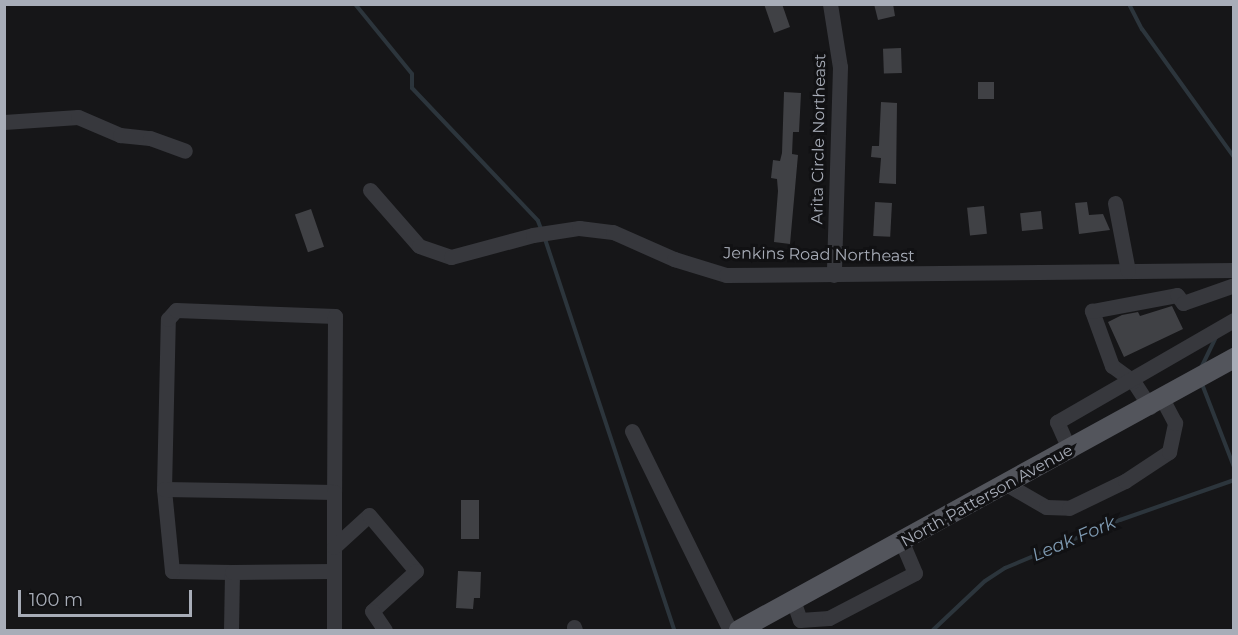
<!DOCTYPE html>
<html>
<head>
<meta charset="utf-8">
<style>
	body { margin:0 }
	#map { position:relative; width:1238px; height:635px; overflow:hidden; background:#161618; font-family:Montserrat,sans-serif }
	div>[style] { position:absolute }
	.stream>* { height:4px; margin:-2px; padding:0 2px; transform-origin:2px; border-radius:2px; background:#2c353c }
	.building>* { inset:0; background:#404145; transform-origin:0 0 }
	.minor>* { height:15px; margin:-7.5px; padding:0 7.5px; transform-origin:7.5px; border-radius:7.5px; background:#37383d }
	.major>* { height:20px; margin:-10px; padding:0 10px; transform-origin:10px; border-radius:10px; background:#53555c }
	span { translate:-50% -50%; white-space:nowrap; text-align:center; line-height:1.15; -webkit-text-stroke:6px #111113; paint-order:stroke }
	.street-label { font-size:16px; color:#a8adb8 }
	.water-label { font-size:18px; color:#7f9bb3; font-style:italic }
	.frame { position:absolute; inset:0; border:6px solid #a8adb8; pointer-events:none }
	.scale { position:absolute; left:18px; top:590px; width:174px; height:27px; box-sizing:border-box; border:3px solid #a8adb8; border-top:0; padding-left:8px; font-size:18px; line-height:21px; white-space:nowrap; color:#a8adb8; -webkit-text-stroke:4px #111113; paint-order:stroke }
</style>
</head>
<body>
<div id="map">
	<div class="stream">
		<div style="left:355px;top:4px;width:90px;rotate:50.8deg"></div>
		<div style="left:412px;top:74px;width:14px;rotate:90deg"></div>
		<div style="left:412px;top:88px;width:183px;rotate:46.5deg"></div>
		<div style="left:538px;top:221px;width:9px;rotate:69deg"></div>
		<div style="left:1129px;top:4px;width:28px;rotate:63deg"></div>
		<div style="left:1142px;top:29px;width:158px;rotate:54.3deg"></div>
		<div style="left:544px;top:236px;width:415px;rotate:71.7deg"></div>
		<div style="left:1200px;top:370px;width:37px;rotate:-64deg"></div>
		<div style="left:1202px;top:384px;width:89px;rotate:68.9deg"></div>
		<div style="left:933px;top:630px;width:71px;rotate:-43.3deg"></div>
		<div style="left:985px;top:581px;width:24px;rotate:-33deg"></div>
		<div style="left:1005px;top:568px;width:125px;rotate:-22.7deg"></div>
		<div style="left:1120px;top:520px;width:121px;rotate:-19.3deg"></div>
	</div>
	<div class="building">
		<div style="clip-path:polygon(764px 4px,782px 4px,790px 27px,774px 33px)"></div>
		<div style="clip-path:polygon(874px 4px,893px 4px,895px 16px,878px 20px)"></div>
		<div style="left:901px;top:48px;width:25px;height:18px;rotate:88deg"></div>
		<div style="left:978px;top:82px;width:16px;height:17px"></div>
		<div style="clip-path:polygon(784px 92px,801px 93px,799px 132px,793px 132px,792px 154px,798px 155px,790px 244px,774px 242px,778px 191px,777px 179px,771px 178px,773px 160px,780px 161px,782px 153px)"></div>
		<div style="clip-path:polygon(881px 102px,897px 103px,896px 184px,879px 183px,881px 158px,871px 157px,872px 146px,879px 146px)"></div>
		<div style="left:875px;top:202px;width:17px;height:34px;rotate:3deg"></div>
		<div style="clip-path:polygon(1087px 202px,1089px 215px,1103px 214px,1110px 230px,1079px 234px,1075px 203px)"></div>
		<div style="left:984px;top:206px;width:28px;height:17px;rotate:84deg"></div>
		<div style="left:311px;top:209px;width:40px;height:17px;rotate:71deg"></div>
		<div style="left:1041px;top:211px;width:18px;height:21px;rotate:84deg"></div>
		<div style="clip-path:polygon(1172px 306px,1183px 329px,1124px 357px,1108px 322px,1122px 315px,1138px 312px,1140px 316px)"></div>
		<div style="left:461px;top:500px;width:18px;height:39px"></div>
		<div style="clip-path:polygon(458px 571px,481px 572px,480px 598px,474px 598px,473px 609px,456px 608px)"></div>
	</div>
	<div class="minor">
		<div style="left:830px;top:4px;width:64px;rotate:81deg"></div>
		<div style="left:840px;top:67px;width:208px;rotate:91.7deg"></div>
		<div style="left:4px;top:122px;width:74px;rotate:-3.9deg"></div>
		<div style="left:78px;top:117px;width:46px;rotate:23.2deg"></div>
		<div style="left:120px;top:135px;width:30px;rotate:6deg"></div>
		<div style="left:150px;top:138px;width:37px;rotate:20deg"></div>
		<div style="left:370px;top:190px;width:74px;rotate:48.8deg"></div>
		<div style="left:419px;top:246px;width:34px;rotate:19deg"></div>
		<div style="left:451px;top:257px;width:85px;rotate:-15deg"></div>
		<div style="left:533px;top:235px;width:47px;rotate:-8.7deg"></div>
		<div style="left:579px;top:228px;width:34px;rotate:7deg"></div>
		<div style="left:613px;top:232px;width:67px;rotate:23.9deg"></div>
		<div style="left:674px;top:259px;width:54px;rotate:17.1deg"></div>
		<div style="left:726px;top:275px;width:508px;rotate:-0.56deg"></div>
		<div style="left:1115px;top:203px;width:69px;rotate:79.2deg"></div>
		<div style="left:1150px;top:407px;width:31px;rotate:-123deg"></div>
		<div style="left:1133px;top:381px;width:26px;rotate:-144deg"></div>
		<div style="left:1112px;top:366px;width:59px;rotate:-110deg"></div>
		<div style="left:1092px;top:311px;width:86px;rotate:-10.7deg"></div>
		<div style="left:1177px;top:295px;width:10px;rotate:53deg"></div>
		<div style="left:1183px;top:303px;width:54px;rotate:-19.4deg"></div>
		<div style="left:632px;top:431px;width:222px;rotate:63.8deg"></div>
		<div style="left:1070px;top:451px;width:32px;rotate:-114deg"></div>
		<div style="left:1057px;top:422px;width:204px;rotate:-30deg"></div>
		<div style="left:1008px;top:485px;width:44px;rotate:30.1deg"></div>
		<div style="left:1046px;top:507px;width:23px;rotate:2deg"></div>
		<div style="left:1069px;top:508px;width:62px;rotate:-25.7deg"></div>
		<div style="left:1125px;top:481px;width:53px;rotate:-33.4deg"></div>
		<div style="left:1169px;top:452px;width:30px;rotate:-78deg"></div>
		<div style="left:1175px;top:423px;width:26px;rotate:-118deg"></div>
		<div style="left:164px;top:489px;width:170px;rotate:-88.7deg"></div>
		<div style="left:168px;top:319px;width:12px;rotate:-48deg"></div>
		<div style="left:176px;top:310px;width:159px;rotate:2.2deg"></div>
		<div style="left:335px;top:316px;width:176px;rotate:90.3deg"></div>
		<div style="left:232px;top:572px;width:60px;rotate:-179deg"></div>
		<div style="left:172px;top:571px;width:82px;rotate:-95.6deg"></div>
		<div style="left:164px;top:489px;width:170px;rotate:1deg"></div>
		<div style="left:334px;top:492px;width:55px;rotate:90deg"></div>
		<div style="left:793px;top:600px;width:21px;rotate:71deg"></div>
		<div style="left:800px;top:620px;width:29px;rotate:-4deg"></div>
		<div style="left:829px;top:618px;width:97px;rotate:-27.6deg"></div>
		<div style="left:915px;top:573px;width:34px;rotate:-113deg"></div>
		<div style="left:574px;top:627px;width:3px;rotate:72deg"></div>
		<div style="left:231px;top:630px;width:58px;rotate:-89deg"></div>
		<div style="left:232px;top:572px;width:101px;rotate:-0.6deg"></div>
		<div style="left:334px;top:630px;width:83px;rotate:-90deg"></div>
		<div style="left:334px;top:547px;width:47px;rotate:-42.4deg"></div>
		<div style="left:369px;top:515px;width:73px;rotate:50deg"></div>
		<div style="left:416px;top:571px;width:59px;rotate:137.7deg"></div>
		<div style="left:372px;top:611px;width:23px;rotate:56deg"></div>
	</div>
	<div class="major">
		<div style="left:739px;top:630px;width:565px;rotate:-28.79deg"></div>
	</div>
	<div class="street-label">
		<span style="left:819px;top:139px;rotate:-89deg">Arita Circle Northeast</span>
		<span style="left:819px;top:255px;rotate:1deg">Jenkins Road Northeast</span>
		<span style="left:987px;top:496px;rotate:-29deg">North Patterson Avenue</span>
	</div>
	<div class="water-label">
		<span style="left:1074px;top:539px;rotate:-23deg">Leak Fork</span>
	</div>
	<div class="frame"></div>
	<div class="scale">100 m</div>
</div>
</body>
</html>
